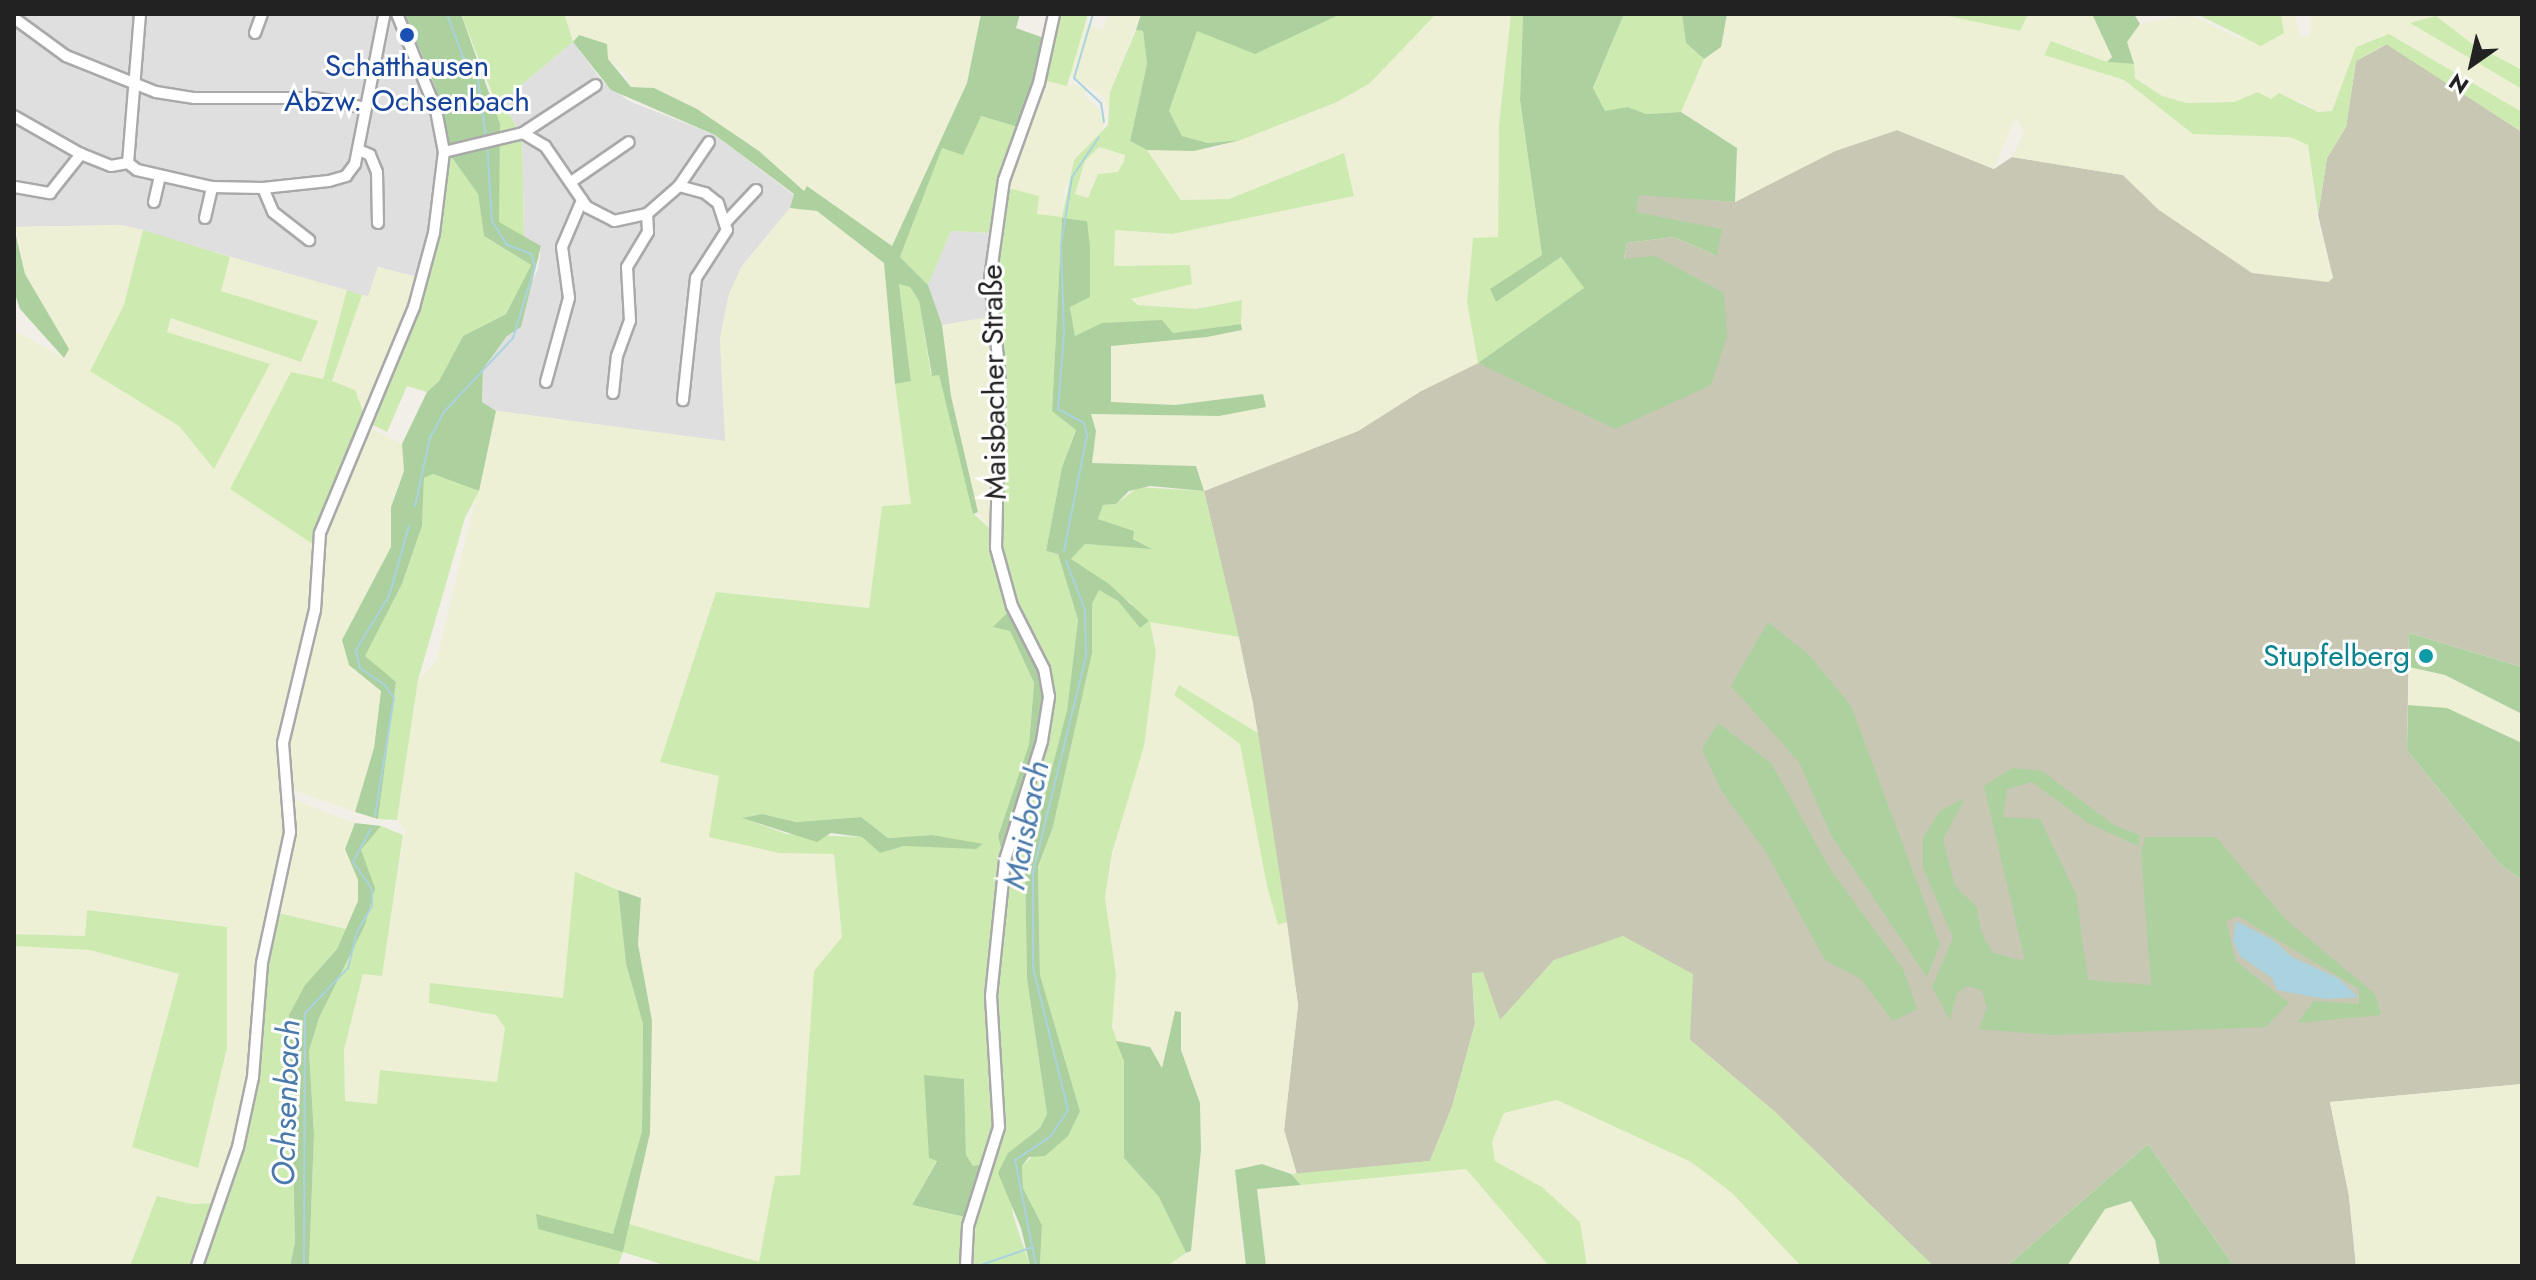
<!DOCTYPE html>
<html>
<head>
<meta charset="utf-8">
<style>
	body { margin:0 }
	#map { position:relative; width:2536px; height:1280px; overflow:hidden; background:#f2efe9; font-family:Jost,sans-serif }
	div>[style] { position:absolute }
	.residential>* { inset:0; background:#e0dfdf }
	.construction>* { inset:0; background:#c7c7b4 }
	.farmland>* { inset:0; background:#eef0d5 }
	.grass>* { inset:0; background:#cdebb0 }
	.forest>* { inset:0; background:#add19e }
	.water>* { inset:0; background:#aad3df }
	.stream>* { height:2px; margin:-1px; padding:0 1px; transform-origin:1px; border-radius:1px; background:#aad3df }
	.roads { filter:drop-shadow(2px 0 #a9a9a9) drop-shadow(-2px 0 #a9a9a9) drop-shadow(0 2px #a9a9a9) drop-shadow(0 -2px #a9a9a9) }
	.minor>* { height:10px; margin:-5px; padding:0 5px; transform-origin:5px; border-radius:5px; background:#fff }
	.dots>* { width:22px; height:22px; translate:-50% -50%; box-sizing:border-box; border:4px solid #fff; border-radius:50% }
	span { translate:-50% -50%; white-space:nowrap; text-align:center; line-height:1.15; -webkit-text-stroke:6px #fff; paint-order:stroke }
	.transit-label { font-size:30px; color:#164399 }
	.street-label { font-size:30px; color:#222 }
	.culture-label { font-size:30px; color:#0d838f }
	.right { translate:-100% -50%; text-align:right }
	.water-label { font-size:32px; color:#4a7aab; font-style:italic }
	.frame { position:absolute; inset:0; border:16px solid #222; pointer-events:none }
	.north { position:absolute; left:2432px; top:24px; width:80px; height:80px; -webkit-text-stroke:6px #fff; paint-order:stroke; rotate:214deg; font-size:22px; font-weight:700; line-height:32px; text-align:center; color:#222 }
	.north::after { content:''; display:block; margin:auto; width:28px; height:36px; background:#222; clip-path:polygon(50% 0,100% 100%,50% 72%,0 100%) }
</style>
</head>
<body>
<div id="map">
	<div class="residential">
		<div style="clip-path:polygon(14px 14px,405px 14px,435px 86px,450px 155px,426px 279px,378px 267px,368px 297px,122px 225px,16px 227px)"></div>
		<div style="clip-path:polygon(573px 42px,602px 81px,629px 101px,715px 135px,794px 195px,790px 208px,742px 266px,729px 294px,720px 339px,726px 442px,492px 410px,482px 402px,483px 369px,507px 336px,538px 269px,541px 246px,524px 237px,522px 138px,502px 101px)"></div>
		<div style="clip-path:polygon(951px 231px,991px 233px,990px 317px,938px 326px,926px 287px)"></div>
	</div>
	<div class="construction">
		<div style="clip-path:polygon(2387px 44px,2522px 132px,2522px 667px,2409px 633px,2407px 750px,2500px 864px,2522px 880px,2522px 1084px,2330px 1102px,2349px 1196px,2356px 1266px,2234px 1266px,2148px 1144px,2007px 1266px,1933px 1266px,1775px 1112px,1689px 1039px,1554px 960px,1500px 1021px,1483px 973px,1472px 973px,1475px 1024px,1452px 1107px,1430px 1161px,1297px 1175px,1284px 1130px,1298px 1005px,1253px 703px,1204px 491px,1358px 431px,1421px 391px,1478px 363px,1526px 382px,1624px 260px,1627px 243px,1674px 237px,1717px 256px,1635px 212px,1639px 194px,1735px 202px,1835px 151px,1897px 130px,1994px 169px,2012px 157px,2123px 175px,2159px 210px,2333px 278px,2318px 215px,2327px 158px,2346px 127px,2356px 61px)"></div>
	</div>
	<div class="farmland">
		<div style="clip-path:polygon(981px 14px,967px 83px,892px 246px,807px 187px,805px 192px,759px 151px,697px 109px,654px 88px,631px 87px,626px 74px,579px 35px,573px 42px,565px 16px)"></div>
		<div style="clip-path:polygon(1109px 14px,1141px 14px,1110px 92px,1108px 111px,1103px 96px,1070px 75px,1086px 24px,1103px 30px)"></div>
		<div style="clip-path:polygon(1436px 14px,1511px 14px,1499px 124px,1498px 238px,1473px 239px,1467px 302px,1478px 363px,1421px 391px,1358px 431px,1204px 491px,1195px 466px,1091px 463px,1091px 414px,1219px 416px,1262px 394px,1175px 405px,1111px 403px,1111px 346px,1242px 329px,1241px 300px,1196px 309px,1138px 305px,1130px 299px,1190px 266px,1114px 267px,1115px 230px,1172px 234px,1354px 196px,1344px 153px,1229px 199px,1182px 200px,1147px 150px,1213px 149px,1337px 102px)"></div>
		<div style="clip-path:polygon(1727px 14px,2092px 14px,2112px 58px,2107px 62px,2052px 41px,2044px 55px,2124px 80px,2193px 134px,2291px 137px,2308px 145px,2316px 214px,2333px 278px,2328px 282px,2252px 273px,2159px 210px,2123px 175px,2012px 157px,2024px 133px,2016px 116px,1994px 169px,1897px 130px,1835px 151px,1735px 202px,1737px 148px,1681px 112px,1704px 59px,1721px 47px)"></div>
		<div style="clip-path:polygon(2189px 14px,2239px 38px,2284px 33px,2281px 14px,2295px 14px,2301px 37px,2310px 36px,2311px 14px,2522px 14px,2522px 70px,2471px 43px,2436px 16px,2410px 23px,2522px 89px,2522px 112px,2389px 34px,2356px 47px,2332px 111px,2318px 112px,2300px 101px,2271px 99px,2258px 92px,2234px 102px,2187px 103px,2162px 96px,2135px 77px,2127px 42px,2140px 24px)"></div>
		<div style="clip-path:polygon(1043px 80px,1086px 87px,1085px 96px,1100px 111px,1105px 125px,1064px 190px,1062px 218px,1037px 214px,1005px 187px)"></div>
		<div style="clip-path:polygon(1099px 147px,1125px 155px,1124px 161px,1118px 172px,1098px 174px,1088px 198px,1075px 194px,1085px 161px)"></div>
		<div style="clip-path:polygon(790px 208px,817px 211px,884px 263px,911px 504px,882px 506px,869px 608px,716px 592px,660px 762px,719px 776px,779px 853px,834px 853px,842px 937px,814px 971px,800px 1175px,775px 1176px,759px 1263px,629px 1224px,650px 1133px,652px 1021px,638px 944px,641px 898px,575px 873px,563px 999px,430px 984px,430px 1003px,496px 1015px,505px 1028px,497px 1083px,381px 1071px,377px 1104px,345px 1101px,344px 1050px,363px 973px,382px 976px,405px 830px,397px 820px,418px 680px,437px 660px,496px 411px,725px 441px,720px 339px,729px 294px,742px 266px)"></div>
		<div style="clip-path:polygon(122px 225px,143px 230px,124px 305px,90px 371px,179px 426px,214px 469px,167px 332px,172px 318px,301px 362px,220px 291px,230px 257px,347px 290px,323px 379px,317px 585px,281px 739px,278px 767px,288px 814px,250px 1077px,217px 1203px,191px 1204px,157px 1196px,130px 1266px,14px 1266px,14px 946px,90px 950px,179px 974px,132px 1147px,198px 1167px,227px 1048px,227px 927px,87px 910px,85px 936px,14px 933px,14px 330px,64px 358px,69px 349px,25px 274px,16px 227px)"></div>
		<div style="clip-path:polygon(378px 267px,420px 278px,365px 417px,332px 382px,362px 295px,368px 296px)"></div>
		<div style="clip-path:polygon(990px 317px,997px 376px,990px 529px,978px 512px,951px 396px,942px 325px)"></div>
		<div style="clip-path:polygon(368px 427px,402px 444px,404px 471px,393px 499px,391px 547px,342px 640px,381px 691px,374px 748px,355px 812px,293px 790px,288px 740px,321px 598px,324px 530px)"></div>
		<div style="clip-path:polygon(1149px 621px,1239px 637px,1258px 733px,1179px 685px,1174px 695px,1240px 744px,1279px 924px,1287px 922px,1298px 1005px,1284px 1130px,1297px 1175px,1262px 1164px,1240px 1235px,1246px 1266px,1167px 1266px,1191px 1251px,1201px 1150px,1200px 1103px,1181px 1050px,1181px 1012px,1162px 1069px,1150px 1047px,1116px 1041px,1112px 1028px,1116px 975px,1105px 897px,1155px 642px)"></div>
		<div style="clip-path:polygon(2409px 667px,2445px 675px,2522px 714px,2522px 743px,2447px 708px,2408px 705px)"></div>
		<div style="clip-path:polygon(295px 800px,355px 823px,345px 848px,358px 880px,358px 901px,346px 929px,278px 913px)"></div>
		<div style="clip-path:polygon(2522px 1084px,2522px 1266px,2356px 1266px,2349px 1196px,2330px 1102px)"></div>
		<div style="clip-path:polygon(1557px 1100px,1691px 1162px,1734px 1194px,1801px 1266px,1587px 1266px,1579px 1222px,1542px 1187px,1495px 1162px,1492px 1142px,1504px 1113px)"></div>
		<div style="clip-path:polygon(1466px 1169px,1549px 1266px,1266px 1266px,1256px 1189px,1263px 1185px)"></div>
		<div style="clip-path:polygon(2132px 1201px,2155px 1240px,2160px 1266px,2067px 1266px,2105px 1209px)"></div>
	</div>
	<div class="grass">
		<div style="clip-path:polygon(461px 14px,565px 16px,573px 42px,502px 101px,522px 138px,524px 237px,499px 223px,495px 101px)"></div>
		<div style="clip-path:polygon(1056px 14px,1088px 14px,1067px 86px,1043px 80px)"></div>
		<div style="clip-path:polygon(1341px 14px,1436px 14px,1370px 83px,1337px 102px,1241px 140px,1208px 143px,1182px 136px,1169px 111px,1197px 30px,1255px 53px)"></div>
		<div style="clip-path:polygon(1511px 14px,1523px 14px,1520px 100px,1542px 255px,1490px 290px,1497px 301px,1561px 257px,1585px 288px,1478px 363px,1467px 302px,1473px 238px,1498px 237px,1499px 124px)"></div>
		<div style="clip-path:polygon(1624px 14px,1682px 14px,1686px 43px,1704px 59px,1681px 112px,1646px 114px,1628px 107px,1605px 112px,1593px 89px)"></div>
		<div style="clip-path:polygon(1939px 14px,2028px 14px,2020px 31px)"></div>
		<div style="clip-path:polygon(2197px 14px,2281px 14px,2284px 33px,2261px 46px)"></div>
		<div style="clip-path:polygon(2436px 16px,2471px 43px,2522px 70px,2522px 89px,2410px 23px)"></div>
		<div style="clip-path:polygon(evenodd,1136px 30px,1143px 31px,1147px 64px,1130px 141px,1147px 150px,1181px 200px,1229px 199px,1344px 153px,1354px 196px,1172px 234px,1115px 230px,1114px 266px,1190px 265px,1192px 284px,1131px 299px,1138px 305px,1196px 309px,1242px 300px,1241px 324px,1173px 333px,1075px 336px,1070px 306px,1086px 221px,1062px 218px,1052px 411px,1076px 429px,1062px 467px,1046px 551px,1058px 554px,1078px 620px,1067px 710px,1025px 874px,1027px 979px,1047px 1114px,1040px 1128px,1008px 1153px,1013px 1215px,1030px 1266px,969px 1266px,968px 1231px,1002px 1130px,994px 1010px,1010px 844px,1049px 721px,1025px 626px,1001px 565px,993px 291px,1005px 187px,1039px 196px,1037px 214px,1062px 217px,1074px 160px,1108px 125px,1110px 92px,1136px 30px,1099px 147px,1125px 155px,1124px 161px,1118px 172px,1098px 174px,1088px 198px,1075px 194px,1085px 161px,1099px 147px)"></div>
		<div style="clip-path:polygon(2389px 34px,2522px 112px,2522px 132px,2386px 44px,2356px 61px,2346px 127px,2327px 158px,2318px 215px,2308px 145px,2290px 137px,2193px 134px,2124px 80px,2044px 55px,2051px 41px,2107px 62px,2134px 64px,2135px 78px,2162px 96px,2187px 103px,2234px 102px,2258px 92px,2271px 99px,2279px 93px,2318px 112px,2332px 111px,2356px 47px)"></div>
		<div style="clip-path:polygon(981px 116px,1018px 127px,991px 233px,951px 231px,928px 285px,900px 257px,942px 147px)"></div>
		<div style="clip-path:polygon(450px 155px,478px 194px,484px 236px,531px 265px,506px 314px,463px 336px,439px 381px,427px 392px,407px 386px,387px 432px,369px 423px,411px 326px)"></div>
		<div style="clip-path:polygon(143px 230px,230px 257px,221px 291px,318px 321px,301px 362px,171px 318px,167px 332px,270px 364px,214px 469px,179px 426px,90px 371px,124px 305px)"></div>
		<div style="clip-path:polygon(evenodd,899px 283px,910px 287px,919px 301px,931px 375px,939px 374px,973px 513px,990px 529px,1010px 610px,1004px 618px,1034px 683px,1029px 744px,998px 836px,1002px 853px,992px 927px,990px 1045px,995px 1122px,986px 1164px,973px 1167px,966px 1155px,964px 1079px,944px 1077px,937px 1160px,912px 1205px,965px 1217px,963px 1266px,667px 1266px,623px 1252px,618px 1266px,309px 1266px,314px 1134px,309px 1051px,319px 1018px,365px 925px,361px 850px,381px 826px,403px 835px,382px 976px,363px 974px,344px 1050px,345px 1101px,377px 1104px,380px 1070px,497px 1082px,505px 1028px,496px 1015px,429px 1003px,430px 983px,563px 998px,575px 872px,618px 890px,626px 964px,643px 1024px,642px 1131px,614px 1235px,537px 1215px,623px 1251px,629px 1224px,759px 1262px,775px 1176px,800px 1175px,814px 971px,842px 937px,834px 854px,779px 853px,709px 837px,719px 776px,660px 762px,716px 592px,869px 608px,882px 506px,911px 504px,895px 384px,911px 380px,899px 283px,762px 814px,796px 822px,861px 817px,888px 838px,932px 835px,982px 845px,903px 846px,880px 853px,862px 837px,787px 834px,743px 818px,762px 814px)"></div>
		<div style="clip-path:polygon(347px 290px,362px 295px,332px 381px,355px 390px,365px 417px,320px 514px,314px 545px,230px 489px,291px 372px,323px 379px)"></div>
		<div style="clip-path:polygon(433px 474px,479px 491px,465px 518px,418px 680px,397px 820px,378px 819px,396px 682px,364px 657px,402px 584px,422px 526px,424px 478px)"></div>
		<div style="clip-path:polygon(1138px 487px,1204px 491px,1239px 637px,1150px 622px,1156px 652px,1144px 746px,1112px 853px,1105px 897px,1116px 975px,1112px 1027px,1124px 1061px,1124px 1158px,1159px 1197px,1186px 1253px,1167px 1266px,1040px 1266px,1042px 1225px,1023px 1188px,1022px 1166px,1080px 1111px,1040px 975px,1038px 868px,1053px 827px,1092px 653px,1092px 604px,1099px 589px,1118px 601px,1140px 627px,1131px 603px,1070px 560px,1085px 544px,1150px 548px,1132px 538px,1133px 531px,1098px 519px,1103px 505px,1116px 504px)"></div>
		<div style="clip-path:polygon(1179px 685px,1258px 733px,1287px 922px,1278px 925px,1267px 886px,1240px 744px,1174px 695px)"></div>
		<div style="clip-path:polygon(87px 910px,227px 927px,227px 1048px,198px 1168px,132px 1147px,179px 974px,90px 950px,14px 946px,14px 934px,85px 936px)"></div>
		<div style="clip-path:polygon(278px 913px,346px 929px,337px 949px,305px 985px,289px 1055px,295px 1242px,290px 1266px,203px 1266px,239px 1146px)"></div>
		<div style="clip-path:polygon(1623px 936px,1693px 974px,1690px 1040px,1775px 1112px,1933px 1266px,1801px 1266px,1732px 1193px,1691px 1162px,1557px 1100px,1504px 1113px,1492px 1142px,1495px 1161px,1542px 1187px,1580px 1222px,1587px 1266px,1549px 1266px,1466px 1169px,1301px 1185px,1291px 1174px,1430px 1161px,1452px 1107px,1475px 1024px,1472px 973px,1483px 972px,1500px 1020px,1554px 960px)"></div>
		<div style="clip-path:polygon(157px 1196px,191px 1204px,217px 1203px,193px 1266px,130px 1266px)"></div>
	</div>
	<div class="forest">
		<div style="clip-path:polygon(405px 14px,461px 14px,500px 124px,499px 222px,541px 246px,521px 327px,507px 336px,483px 369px,482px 402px,496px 411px,479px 491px,433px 474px,424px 478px,422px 526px,402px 584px,365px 656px,396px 682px,378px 819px,355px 812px,374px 748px,381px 691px,349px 665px,342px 640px,391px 547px,391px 507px,404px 471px,402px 444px,427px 392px,439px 381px,463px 336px,506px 314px,531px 265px,484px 236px,478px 194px,450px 155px,435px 86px)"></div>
		<div style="clip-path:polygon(981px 14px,1020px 14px,1016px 28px,1044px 38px,1034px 84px,1018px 127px,981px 116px,963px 155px,942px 148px,900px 257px,928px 285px,942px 325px,951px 396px,978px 512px,973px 514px,939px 375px,932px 376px,919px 301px,910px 287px,899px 284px,911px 381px,895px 384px,884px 263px,817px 211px,790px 208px,794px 194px,715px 135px,611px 90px,573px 42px,579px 35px,607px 44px,608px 59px,631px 87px,654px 88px,697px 109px,759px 151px,804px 191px,807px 186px,892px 246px,967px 83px)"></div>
		<div style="clip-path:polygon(1141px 14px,1341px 14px,1255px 54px,1197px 31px,1169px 111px,1182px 136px,1208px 143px,1241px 140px,1194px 151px,1147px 150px,1130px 141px,1147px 64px,1143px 31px,1136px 30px)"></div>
		<div style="clip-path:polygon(1523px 14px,1624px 14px,1593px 88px,1605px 111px,1628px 107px,1646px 114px,1681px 112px,1737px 148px,1735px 202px,1639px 195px,1636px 212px,1722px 229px,1717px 256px,1674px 237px,1627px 243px,1624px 259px,1655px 256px,1724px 293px,1727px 336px,1711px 385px,1615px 429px,1478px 363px,1584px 288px,1561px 257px,1496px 302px,1490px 289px,1542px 255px,1520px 100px)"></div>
		<div style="clip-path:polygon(1727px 14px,1721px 47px,1704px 59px,1686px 43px,1682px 15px)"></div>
		<div style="clip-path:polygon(2092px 14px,2134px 14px,2140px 24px,2127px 42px,2134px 64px,2107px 62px,2112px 57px)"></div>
		<div style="clip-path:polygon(1062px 218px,1087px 221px,1090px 247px,1090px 297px,1070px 307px,1075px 336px,1102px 323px,1162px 320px,1173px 333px,1241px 324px,1242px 330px,1207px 337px,1111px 346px,1111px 402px,1175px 405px,1263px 394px,1266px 407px,1219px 416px,1091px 414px,1096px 431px,1092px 463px,1196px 466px,1204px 491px,1150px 486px,1129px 491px,1116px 504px,1103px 505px,1098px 519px,1134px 531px,1133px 539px,1152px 549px,1085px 544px,1071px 559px,1109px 584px,1149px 621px,1140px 628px,1118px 601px,1099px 590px,1092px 604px,1092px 653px,1053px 827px,1038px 867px,1040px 975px,1080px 1111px,1068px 1136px,1045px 1156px,1029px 1157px,1022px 1166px,1023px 1188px,1042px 1225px,1040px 1266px,1030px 1266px,1021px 1228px,998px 1173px,1008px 1153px,1040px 1128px,1047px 1114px,1027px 979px,1025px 873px,1067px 710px,1078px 620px,1058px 554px,1046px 551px,1062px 467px,1076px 430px,1052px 411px)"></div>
		<div style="clip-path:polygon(14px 227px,25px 274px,69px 349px,64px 358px,20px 309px,14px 291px)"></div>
		<div style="clip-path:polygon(1010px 610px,1041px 666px,1046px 689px,1045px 714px,1002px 853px,998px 836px,1029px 744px,1034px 683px,1010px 631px,993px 627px)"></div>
		<div style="clip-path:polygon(1768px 622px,1810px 656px,1851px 706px,1940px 944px,1927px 977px,1831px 835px,1799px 762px,1731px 686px)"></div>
		<div style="clip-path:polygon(2409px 633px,2522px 667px,2522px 714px,2445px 675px,2409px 667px)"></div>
		<div style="clip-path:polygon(2408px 705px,2447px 708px,2522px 743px,2522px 880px,2500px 864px,2407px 750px)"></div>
		<div style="clip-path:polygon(1718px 723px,1771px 763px,1830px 869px,1903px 969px,1917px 1009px,1893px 1021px,1861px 979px,1825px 960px,1766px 852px,1721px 790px,1702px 749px)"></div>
		<div style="clip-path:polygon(2012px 768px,2042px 771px,2115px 826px,2140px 835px,2138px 846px,2088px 823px,2032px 782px,2007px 789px,2003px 817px,2040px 819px,2076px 894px,2088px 980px,2151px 985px,2141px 853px,2145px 837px,2216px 837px,2285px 919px,2375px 994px,2381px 1015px,2297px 1023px,2314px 1001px,2359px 1004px,2359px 989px,2238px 916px,2226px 921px,2236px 961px,2289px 1003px,2266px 1027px,2052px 1035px,1979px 1029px,1987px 1008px,1982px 990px,1967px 986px,1957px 993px,1950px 1020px,1932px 987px,1953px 938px,1923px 868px,1923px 838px,1940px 811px,1965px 798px,1943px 839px,1955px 886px,1977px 907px,1981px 932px,1993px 953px,2025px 961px,1984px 786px)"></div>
		<div style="clip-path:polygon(762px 814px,796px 822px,861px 817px,888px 838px,932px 835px,983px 844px,976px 849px,904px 846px,880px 853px,862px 837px,831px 833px,817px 842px,742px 818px)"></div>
		<div style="clip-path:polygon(355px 823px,381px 826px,361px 850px,375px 888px,365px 925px,319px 1018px,309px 1051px,314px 1134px,309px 1266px,290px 1266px,295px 1242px,289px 1015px,305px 985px,337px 949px,358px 901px,358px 880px,345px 849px)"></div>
		<div style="clip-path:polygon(618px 890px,641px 898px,638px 944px,652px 1021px,650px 1133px,623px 1252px,538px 1229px,536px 1214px,613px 1234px,642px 1131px,643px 1024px,626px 964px)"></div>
		<div style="clip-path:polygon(1175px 1011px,1181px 1012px,1181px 1050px,1200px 1103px,1201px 1150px,1191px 1251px,1186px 1253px,1159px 1197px,1124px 1158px,1124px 1061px,1116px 1041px,1150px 1047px,1162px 1068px)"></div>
		<div style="clip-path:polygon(924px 1075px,964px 1079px,966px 1155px,973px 1166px,986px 1164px,965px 1217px,912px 1205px,937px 1161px,929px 1158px)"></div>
		<div style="clip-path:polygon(2148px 1144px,2234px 1266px,2160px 1266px,2155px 1240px,2131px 1201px,2105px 1209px,2067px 1266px,2007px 1266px)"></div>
		<div style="clip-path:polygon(1262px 1164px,1291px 1174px,1301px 1185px,1257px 1189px,1266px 1266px,1246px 1266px,1235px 1170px)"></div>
	</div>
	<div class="water">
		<div style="clip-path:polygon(2236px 921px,2273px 940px,2292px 957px,2338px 978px,2358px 997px,2325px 999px,2277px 990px,2272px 978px,2240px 956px,2233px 941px)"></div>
	</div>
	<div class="stream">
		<div style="left:447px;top:14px;width:46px;rotate:69.6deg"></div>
		<div style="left:463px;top:57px;width:27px;rotate:57deg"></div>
		<div style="left:478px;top:80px;width:59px;rotate:82.1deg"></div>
		<div style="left:1093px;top:14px;width:67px;rotate:106.5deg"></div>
		<div style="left:1074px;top:78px;width:37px;rotate:43deg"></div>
		<div style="left:1101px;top:103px;width:19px;rotate:81deg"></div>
		<div style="left:415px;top:506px;width:70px;rotate:-77.6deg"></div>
		<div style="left:430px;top:438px;width:30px;rotate:-62deg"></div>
		<div style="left:444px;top:412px;width:101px;rotate:-47deg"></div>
		<div style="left:513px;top:338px;width:75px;rotate:-73deg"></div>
		<div style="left:535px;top:266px;width:13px;rotate:-108deg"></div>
		<div style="left:531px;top:254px;width:26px;rotate:-159deg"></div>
		<div style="left:507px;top:245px;width:28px;rotate:-122deg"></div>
		<div style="left:492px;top:221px;width:77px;rotate:-93.7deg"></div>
		<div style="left:1064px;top:551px;width:118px;rotate:-78.8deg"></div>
		<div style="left:1087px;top:435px;width:12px;rotate:-104deg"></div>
		<div style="left:1084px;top:423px;width:30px;rotate:-152deg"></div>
		<div style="left:1058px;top:409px;width:77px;rotate:-85.5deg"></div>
		<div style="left:1064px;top:332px;width:87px;rotate:-92deg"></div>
		<div style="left:1061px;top:245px;width:69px;rotate:-80.8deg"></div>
		<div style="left:1072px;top:177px;width:48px;rotate:-56deg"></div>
		<div style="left:375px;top:816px;width:120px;rotate:-80.9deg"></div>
		<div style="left:394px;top:698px;width:16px;rotate:-125deg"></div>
		<div style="left:385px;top:685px;width:30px;rotate:-146deg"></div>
		<div style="left:360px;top:668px;width:18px;rotate:-103deg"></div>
		<div style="left:356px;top:650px;width:63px;rotate:-58.6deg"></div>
		<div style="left:389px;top:596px;width:73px;rotate:-74.1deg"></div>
		<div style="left:304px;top:1266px;width:253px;rotate:-89.8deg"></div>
		<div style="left:305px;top:1013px;width:62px;rotate:-46.3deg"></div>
		<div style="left:348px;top:968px;width:37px;rotate:-76deg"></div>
		<div style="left:357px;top:932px;width:30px;rotate:-60deg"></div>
		<div style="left:372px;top:906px;width:17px;rotate:-90deg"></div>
		<div style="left:372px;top:889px;width:33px;rotate:-125deg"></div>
		<div style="left:353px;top:862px;width:38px;rotate:-62deg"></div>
		<div style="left:978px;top:1266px;width:58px;rotate:-19.1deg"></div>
		<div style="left:1036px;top:1266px;width:108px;rotate:-101.2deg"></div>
		<div style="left:1015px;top:1160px;width:42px;rotate:-33.3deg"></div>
		<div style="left:1050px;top:1137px;width:32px;rotate:-56deg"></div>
		<div style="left:1068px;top:1110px;width:147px;rotate:-103.8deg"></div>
		<div style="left:1033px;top:967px;width:95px;rotate:-90deg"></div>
		<div style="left:1033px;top:872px;width:221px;rotate:-76.2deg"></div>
		<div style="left:1086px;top:657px;width:47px;rotate:-91.2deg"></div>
		<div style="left:1085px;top:610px;width:53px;rotate:-111.2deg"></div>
	</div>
	<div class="roads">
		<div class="minor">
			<div style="left:140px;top:14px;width:149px;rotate:94.6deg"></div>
			<div style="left:128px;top:163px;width:11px;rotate:38deg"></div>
			<div style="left:137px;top:170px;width:77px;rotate:12.8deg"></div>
			<div style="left:212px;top:187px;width:51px;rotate:1.1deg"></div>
			<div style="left:263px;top:188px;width:66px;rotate:-6.1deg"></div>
			<div style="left:329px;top:181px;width:18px;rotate:-16deg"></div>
			<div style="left:346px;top:176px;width:15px;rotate:-53deg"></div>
			<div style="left:355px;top:164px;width:151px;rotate:-78.9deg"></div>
			<div style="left:14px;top:18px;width:64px;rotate:36.2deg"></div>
			<div style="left:66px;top:56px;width:97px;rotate:21.8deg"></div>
			<div style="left:156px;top:92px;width:39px;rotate:9deg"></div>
			<div style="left:195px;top:98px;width:119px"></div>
			<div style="left:314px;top:98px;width:53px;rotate:10.9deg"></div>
			<div style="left:255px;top:33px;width:20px;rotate:-70deg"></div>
			<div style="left:14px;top:116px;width:77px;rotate:29.6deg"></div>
			<div style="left:523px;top:133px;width:87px;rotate:-33.3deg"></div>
			<div style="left:359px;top:150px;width:12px;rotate:24deg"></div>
			<div style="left:370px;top:155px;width:18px;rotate:68deg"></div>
			<div style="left:377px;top:172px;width:51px;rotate:88.9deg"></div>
			<div style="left:444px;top:152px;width:81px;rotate:-13.5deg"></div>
			<div style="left:523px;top:133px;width:26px;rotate:31deg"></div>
			<div style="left:545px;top:146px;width:74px;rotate:55.5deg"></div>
			<div style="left:587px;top:207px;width:30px;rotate:27deg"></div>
			<div style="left:614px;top:221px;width:34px;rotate:-12deg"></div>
			<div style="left:647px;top:214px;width:43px;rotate:-41.2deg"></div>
			<div style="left:679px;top:186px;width:27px;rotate:15deg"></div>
			<div style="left:705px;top:193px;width:16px;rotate:38deg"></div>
			<div style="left:718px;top:203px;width:28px;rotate:72deg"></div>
			<div style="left:727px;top:230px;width:57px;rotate:122.9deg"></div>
			<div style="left:696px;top:278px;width:123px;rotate:96.1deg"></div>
			<div style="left:571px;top:182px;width:70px;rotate:-34.6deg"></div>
			<div style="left:679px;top:186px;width:53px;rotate:-55.7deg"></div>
			<div style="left:15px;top:187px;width:36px;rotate:10deg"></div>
			<div style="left:50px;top:193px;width:50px;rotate:-51.5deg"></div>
			<div style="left:81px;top:154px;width:32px;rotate:22deg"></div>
			<div style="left:111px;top:166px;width:17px;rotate:-10deg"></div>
			<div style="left:263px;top:188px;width:26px;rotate:67deg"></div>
			<div style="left:273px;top:212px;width:46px;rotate:37.9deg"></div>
			<div style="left:154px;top:202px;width:27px;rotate:-77deg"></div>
			<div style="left:205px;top:218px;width:32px;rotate:-77deg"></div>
			<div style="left:726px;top:222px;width:44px;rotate:-46.8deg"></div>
			<div style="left:546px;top:382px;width:87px;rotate:-74.7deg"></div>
			<div style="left:569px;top:298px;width:51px;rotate:-97.8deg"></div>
			<div style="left:562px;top:247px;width:51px;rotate:-66.9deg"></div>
			<div style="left:613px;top:393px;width:37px;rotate:-84deg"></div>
			<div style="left:617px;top:356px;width:37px;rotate:-70deg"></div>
			<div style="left:630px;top:321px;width:54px;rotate:-93.2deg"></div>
			<div style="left:627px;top:267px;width:41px;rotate:-59deg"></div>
			<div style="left:648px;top:232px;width:18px;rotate:-93deg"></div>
			<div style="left:197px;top:1266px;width:126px;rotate:-71deg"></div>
			<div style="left:238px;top:1147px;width:72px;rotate:-77.9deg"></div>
			<div style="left:253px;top:1077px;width:114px;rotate:-85.5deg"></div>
			<div style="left:262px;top:963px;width:134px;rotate:-77.9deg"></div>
			<div style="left:290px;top:832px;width:89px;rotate:-94.5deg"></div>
			<div style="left:283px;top:743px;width:137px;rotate:-76.5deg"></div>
			<div style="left:315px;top:610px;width:77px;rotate:-86.3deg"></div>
			<div style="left:320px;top:533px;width:245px;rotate:-67.4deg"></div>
			<div style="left:414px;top:307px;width:77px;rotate:-74.9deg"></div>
			<div style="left:434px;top:233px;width:82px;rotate:-83deg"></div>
			<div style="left:444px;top:152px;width:43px;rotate:-100.8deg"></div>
			<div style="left:436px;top:110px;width:104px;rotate:-112.1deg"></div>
			<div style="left:966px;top:1266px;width:40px;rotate:-87.1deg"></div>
			<div style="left:968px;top:1226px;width:104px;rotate:-72.6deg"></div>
			<div style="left:999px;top:1127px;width:131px;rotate:-93.5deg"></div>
			<div style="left:991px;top:996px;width:137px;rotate:-84.1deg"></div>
			<div style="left:1005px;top:860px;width:125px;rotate:-72.7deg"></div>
			<div style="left:1042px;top:741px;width:45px;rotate:-81deg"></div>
			<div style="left:1049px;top:697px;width:28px;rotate:-100deg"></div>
			<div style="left:1044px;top:669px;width:71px;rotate:-116.9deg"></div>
			<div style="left:1012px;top:606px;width:60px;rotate:-105.4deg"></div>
			<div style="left:996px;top:548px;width:170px;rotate:-88.7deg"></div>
			<div style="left:1000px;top:378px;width:100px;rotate:-95.8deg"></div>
			<div style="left:990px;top:279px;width:100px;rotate:-82deg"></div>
			<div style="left:1004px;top:180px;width:103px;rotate:-70.2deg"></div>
			<div style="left:1039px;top:83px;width:71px;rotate:-77.7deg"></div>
		</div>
	</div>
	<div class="dots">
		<div style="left:407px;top:35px;background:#1a4fb4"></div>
		<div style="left:2426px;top:656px;background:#0f9aa8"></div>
	</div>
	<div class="transit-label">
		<span style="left:407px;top:83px">Schatthausen<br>Abzw. Ochsenbach</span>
	</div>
	<div class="street-label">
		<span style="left:994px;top:382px;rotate:-91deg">Maisbacher Straße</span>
	</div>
	<div class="culture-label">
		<span class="right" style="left:2410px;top:656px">Stupfelberg</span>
	</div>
	<div class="water-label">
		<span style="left:1026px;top:825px;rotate:-79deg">Maisbach</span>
		<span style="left:286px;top:1103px;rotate:-88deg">Ochsenbach</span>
	</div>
	<div class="frame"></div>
	<div class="north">N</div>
</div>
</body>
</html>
